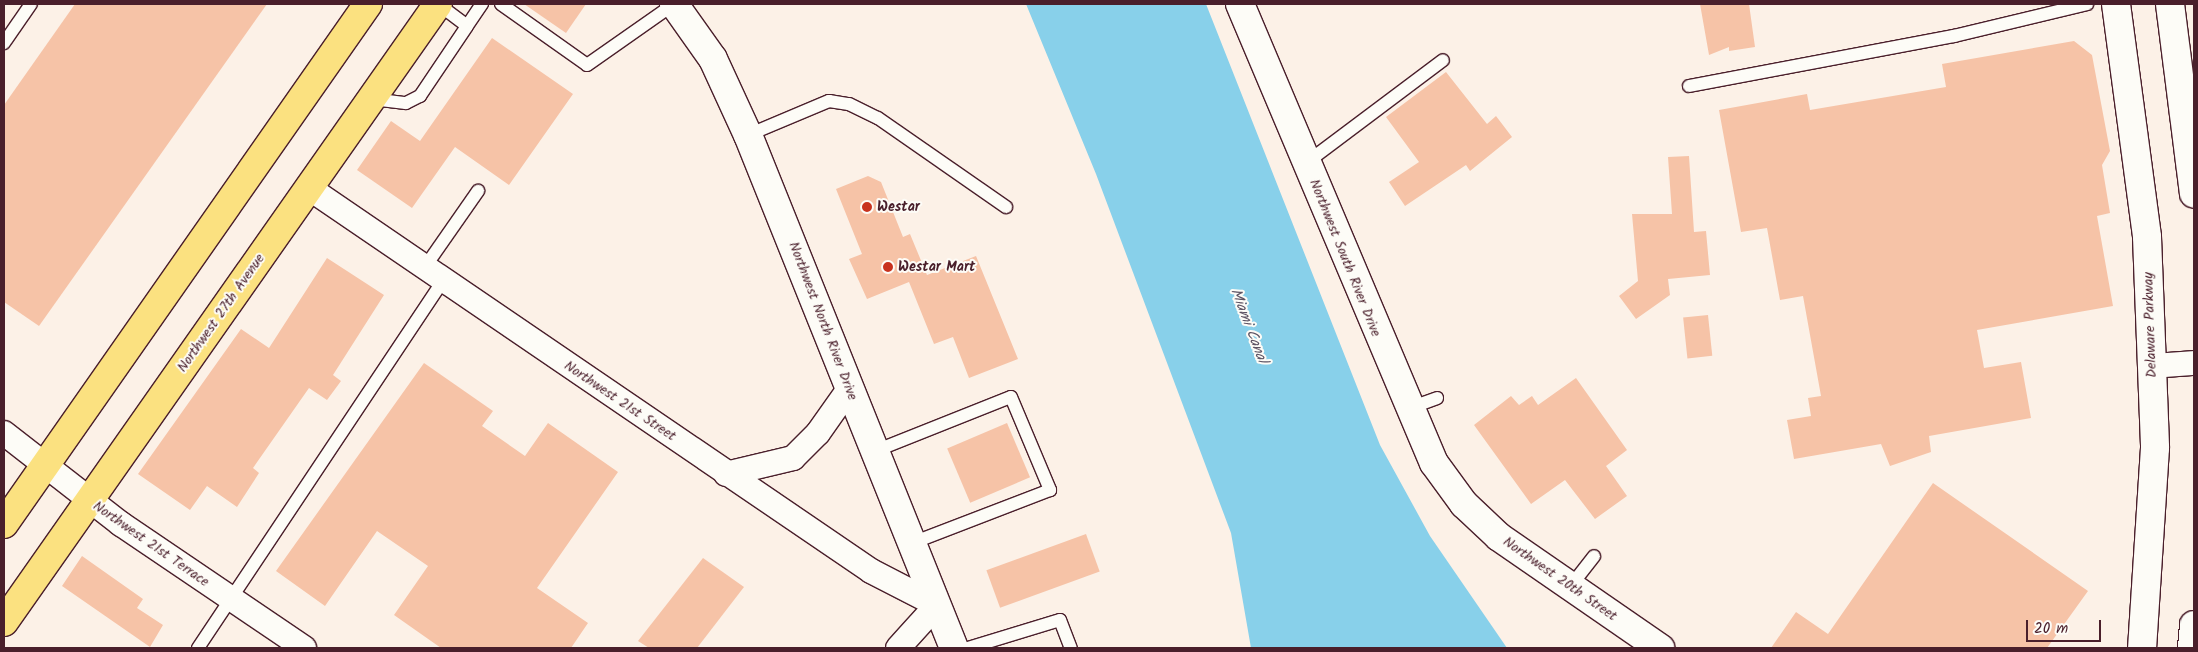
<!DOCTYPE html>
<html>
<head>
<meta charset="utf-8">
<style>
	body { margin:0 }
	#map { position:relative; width:2198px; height:652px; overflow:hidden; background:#fcf1e7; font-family:Kalam,sans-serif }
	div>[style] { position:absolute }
	.water>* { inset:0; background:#88d0ea }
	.building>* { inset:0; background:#f6c3a7; transform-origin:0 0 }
	.roads { filter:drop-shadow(1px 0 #4a1f2b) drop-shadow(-1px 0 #4a1f2b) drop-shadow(0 1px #4a1f2b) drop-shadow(0 -1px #4a1f2b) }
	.lane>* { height:12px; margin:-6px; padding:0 6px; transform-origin:6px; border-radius:6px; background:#fdfcf7 }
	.street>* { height:24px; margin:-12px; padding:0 12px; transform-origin:12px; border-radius:12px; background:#fdfcf7 }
	.secondary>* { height:28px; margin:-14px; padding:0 14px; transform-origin:14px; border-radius:14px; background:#fdfcf7 }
	.highway>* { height:28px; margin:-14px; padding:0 14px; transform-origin:14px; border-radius:14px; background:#fbe180 }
	.dots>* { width:14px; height:14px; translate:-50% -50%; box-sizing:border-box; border:2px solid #fdfcf7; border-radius:50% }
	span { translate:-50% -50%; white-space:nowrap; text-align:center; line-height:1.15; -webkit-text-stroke:4px #fdfcf7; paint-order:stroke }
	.poi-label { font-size:14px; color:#4a1f2b; font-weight:700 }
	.left { translate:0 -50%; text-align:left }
	.street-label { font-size:14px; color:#4a1f2b }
	.water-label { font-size:15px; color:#5d5464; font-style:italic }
	.frame { position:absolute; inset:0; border:5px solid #4a1f2b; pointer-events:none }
	.scale { position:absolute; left:2026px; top:620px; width:75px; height:22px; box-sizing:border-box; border:2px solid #4a1f2b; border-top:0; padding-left:6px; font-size:15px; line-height:18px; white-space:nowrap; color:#4a1f2b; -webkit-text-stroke:4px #fdfcf7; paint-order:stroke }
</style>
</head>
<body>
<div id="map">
	<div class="water">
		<div style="clip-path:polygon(1026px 4px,1206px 4px,1380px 445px,1430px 536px,1507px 648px,1251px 648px,1231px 533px,1096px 174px)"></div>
	</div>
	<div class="building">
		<div style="clip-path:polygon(75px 4px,267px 4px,39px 326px,4px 302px,4px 105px)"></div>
		<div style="clip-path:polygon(524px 4px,586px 4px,566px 33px)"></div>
		<div style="clip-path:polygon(1700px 4px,1749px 4px,1755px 47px,1729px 51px,1729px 47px,1709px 55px)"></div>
		<div style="clip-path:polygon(492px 38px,573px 94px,509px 185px,455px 147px,412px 208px,357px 170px,391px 121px,420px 141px)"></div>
		<div style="clip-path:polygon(2074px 41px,2092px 55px,2110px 151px,2102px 165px,2110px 213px,2097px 216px,2113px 306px,1977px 330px,1984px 368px,2021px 362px,2031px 418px,1929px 436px,1931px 452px,1890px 466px,1881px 444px,1794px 459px,1787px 420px,1811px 416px,1808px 398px,1821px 396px,1803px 296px,1780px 300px,1767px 228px,1741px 232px,1719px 110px,1807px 94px,1810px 110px,1946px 87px,1942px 64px)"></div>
		<div style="clip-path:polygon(1446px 72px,1487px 124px,1496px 116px,1512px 137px,1470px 171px,1466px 165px,1405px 206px,1389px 182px,1419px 162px,1386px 117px)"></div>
		<div style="clip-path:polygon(1689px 156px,1694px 232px,1706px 231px,1710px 275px,1668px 279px,1670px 295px,1636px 319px,1619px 296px,1638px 281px,1632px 214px,1672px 214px,1668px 157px)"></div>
		<div style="clip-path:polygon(868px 176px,881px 182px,903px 237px,910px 234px,927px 275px,976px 256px,1018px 359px,969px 378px,953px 337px,934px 344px,909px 282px,867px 299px,849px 259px,862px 254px,836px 189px)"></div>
		<div style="clip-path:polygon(327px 258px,384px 295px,333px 375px,341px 381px,327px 400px,309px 388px,253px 468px,259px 473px,237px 507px,207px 486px,190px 510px,138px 474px,241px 329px,269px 348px)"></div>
		<div style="left:1708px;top:315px;width:41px;height:25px;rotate:84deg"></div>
		<div style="clip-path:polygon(424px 363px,493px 411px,482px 426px,525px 456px,548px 423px,618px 472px,537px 588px,588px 623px,571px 648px,441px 648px,394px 615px,428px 566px,377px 531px,325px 606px,276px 571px)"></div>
		<div style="clip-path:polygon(1576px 378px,1627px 450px,1606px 466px,1627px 496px,1595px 519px,1565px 480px,1531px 504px,1474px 425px,1511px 396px,1519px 405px,1532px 396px,1538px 405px)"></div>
		<div style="left:1007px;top:423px;width:59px;height:65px;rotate:67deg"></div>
		<div style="clip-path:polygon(1933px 483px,2088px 591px,2047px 648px,1771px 648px,1796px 612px,1828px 634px)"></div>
		<div style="left:1086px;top:534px;width:40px;height:106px;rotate:70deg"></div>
		<div style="clip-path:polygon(82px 556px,143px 599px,137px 608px,163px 625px,150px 647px,62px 586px)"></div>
		<div style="clip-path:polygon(703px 558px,744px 587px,697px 648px,649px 648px,638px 641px)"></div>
	</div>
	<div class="roads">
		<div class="lane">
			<div style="left:438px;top:4px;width:36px;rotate:37deg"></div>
			<div style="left:467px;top:26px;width:27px;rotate:-56deg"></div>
			<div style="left:501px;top:4px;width:105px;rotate:35.3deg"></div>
			<div style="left:587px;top:65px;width:106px;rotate:-35deg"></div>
			<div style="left:4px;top:43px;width:47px;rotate:-55.3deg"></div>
			<div style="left:1689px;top:86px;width:270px;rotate:-10.7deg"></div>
			<div style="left:1954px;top:36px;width:137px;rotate:-13.5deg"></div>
			<div style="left:372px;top:99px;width:34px;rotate:7deg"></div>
			<div style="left:406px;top:103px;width:16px;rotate:-27deg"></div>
			<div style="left:420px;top:96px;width:84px;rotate:-56.1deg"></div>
			<div style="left:748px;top:135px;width:88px;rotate:-22.8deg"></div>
			<div style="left:829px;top:101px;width:20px;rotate:9deg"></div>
			<div style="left:849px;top:104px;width:32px;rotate:26deg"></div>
			<div style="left:878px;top:118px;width:156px;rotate:34.8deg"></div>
			<div style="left:1306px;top:163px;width:171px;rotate:-36.9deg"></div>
			<div style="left:425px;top:267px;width:93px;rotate:-55.1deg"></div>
			<div style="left:1407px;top:409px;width:32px;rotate:-20deg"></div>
			<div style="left:875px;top:451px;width:146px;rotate:-21.7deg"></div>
			<div style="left:1011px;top:397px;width:101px;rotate:67.2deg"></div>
			<div style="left:1050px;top:490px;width:148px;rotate:159deg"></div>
			<div style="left:1570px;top:587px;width:39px;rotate:-52deg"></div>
			<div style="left:198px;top:648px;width:442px;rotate:-56.3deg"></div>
			<div style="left:968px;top:648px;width:96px;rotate:-16.9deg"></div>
			<div style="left:1060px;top:620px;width:30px;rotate:69deg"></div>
		</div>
		<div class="street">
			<div style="left:309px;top:188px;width:680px;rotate:34.27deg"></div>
			<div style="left:871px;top:571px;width:74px;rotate:27.3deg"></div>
			<div style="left:937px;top:605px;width:58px;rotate:132.2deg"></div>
			<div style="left:2152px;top:366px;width:42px;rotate:-4.1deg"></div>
			<div style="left:4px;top:433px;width:148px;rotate:37.9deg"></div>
			<div style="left:121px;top:524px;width:221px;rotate:34.1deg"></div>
			<div style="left:726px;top:474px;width:69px;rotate:-13.4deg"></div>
			<div style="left:793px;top:458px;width:35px;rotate:-45deg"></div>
			<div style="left:818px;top:433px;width:54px;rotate:-54.8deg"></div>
		</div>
		<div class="secondary">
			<div style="left:674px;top:4px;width:67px;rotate:54.7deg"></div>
			<div style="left:713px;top:59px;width:84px;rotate:65.3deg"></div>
			<div style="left:748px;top:135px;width:553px;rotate:68.12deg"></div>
			<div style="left:1240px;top:4px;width:498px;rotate:67.1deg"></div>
			<div style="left:1434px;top:463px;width:51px;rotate:53.8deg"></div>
			<div style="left:1464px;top:504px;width:48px;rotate:43.3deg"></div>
			<div style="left:1499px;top:537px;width:196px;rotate:34.6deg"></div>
			<div style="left:2116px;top:4px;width:235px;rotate:82.4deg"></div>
			<div style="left:2147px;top:237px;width:211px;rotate:87.8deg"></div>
			<div style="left:2155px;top:448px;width:200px;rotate:93.7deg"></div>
			<div style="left:2170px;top:4px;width:191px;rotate:82.8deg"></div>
			<div style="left:2192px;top:648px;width:23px;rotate:-85deg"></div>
		</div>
		<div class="highway">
			<div style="left:4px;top:524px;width:635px;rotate:-55.01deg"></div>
			<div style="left:4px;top:622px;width:755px;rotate:-54.92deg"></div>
		</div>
	</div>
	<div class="dots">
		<div style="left:867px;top:207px;background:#c8321e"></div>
		<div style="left:888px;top:267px;background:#c8321e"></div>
	</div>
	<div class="poi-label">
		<span class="left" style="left:877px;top:207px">Westar</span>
		<span class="left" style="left:898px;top:267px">Westar Mart</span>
	</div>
	<div class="street-label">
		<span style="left:1345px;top:258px;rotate:68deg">Northwest South River Drive</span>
		<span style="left:221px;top:313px;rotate:-55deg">Northwest 27th Avenue</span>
		<span style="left:823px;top:321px;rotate:69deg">Northwest North River Drive</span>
		<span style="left:2150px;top:325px;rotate:-92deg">Delaware Parkway</span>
		<span style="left:620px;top:401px;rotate:34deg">Northwest 21st Street</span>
		<span style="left:151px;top:544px;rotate:35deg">Northwest 21st Terrace</span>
		<span style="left:1560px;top:579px;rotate:35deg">Northwest 20th Street</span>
	</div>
	<div class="water-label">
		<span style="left:1248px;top:326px;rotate:69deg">Miami Canal</span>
	</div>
	<div class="frame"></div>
	<div class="scale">20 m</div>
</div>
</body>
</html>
